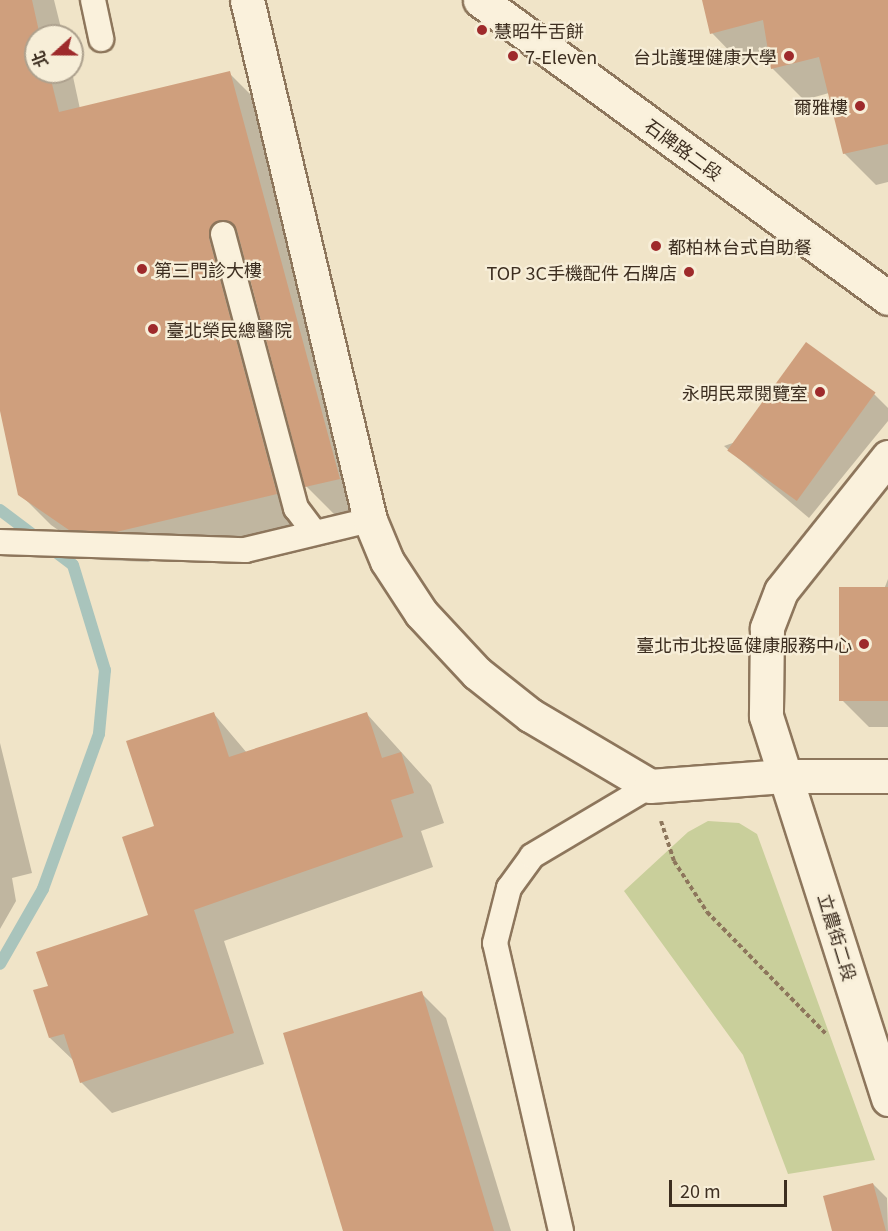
<!DOCTYPE html>
<html>
<head>
<meta charset="utf-8">
<style>
	body { margin:0 }
	#map { position:relative; width:888px; height:1231px; overflow:hidden; background:#f0e4c8; font-family:Georgia,"Noto Sans TC",serif }
	div>[style] { position:absolute }
	.green>* { inset:0; background:#c9cf9b }
	.shadow>* { inset:0; background:#0003 }
	.stream>* { height:12px; margin:-6px; padding:0 6px; transform-origin:6px; border-radius:6px; background:#a9c4bc }
	.building>* { inset:0; background:#cf9f7d; transform-origin:0 0 }
	.path>* { height:4px; margin-top:-2px; transform-origin:0; background:repeating-linear-gradient(90deg,#8d765c 0 4.5px,transparent 0 7.5px) }
	.roads { filter:drop-shadow(2px 0 #8d765c) drop-shadow(-2px 0 #8d765c) drop-shadow(0 2px #8d765c) drop-shadow(0 -2px #8d765c) }
	.lane>* { height:24px; margin:-12px; padding:0 12px; transform-origin:12px; border-radius:12px; background:#faf1dc }
	.street>* { height:33px; margin:-16.5px; padding:0 16.5px; transform-origin:16.5px; border-radius:16.5px; background:#faf1dc }
	.secondary>* { height:33px; margin:-16.5px; padding:0 16.5px; transform-origin:16.5px; border-radius:16.5px; background:#faf1dc }
	.dots>* { width:16px; height:16px; translate:-50% -50%; box-sizing:border-box; border:3px solid #f7eed8; border-radius:50% }
	span { translate:-50% -50%; white-space:nowrap; text-align:center; line-height:1.15; -webkit-text-stroke:4.5px #f7eed8; paint-order:stroke }
	.poi-label { font-size:18px; color:#3d2e20 }
	.left { translate:0 -50%; text-align:left }
	.right { translate:-100% -50%; text-align:right }
	.street-label { font-size:18px; color:#3d2e20 }
	.north { position:absolute; left:24px; top:24px; width:60px; height:60px; box-sizing:border-box; background:#f7eed8; border:2px solid #ada18e; border-radius:50%; rotate:249deg; font-size:16px; font-weight:700; line-height:24px; text-align:center; color:#3d2e20 }
	.north::after { content:''; display:block; margin:auto; width:21px; height:27px; background:#9e2a2b; clip-path:polygon(50% 0,100% 100%,50% 72%,0 100%) }
	.scale { position:absolute; left:669px; top:1180px; width:118px; height:27px; box-sizing:border-box; border:3px solid #3d2e20; border-top:0; padding-left:8px; font-size:18px; line-height:21px; white-space:nowrap; color:#3d2e20; -webkit-text-stroke:4px #f7eed8; paint-order:stroke }
</style>
</head>
<body>
<div id="map">
	<div class="green">
		<div style="clip-path:polygon(708px 821px,739px 823px,757px 834px,875px 1160px,788px 1174px,743px 1055px,624px 891px,688px 832px)"></div>
	</div>
	<div class="shadow">
		<div style="clip-path:polygon(0 0,54px 0,63px 36px,36px 36px,36px 72px,72px 72px,80px 109px,229px 73px,260px 104px,370px 509px,337px 517px,306px 486px,246px 259px,239px 269px,307px 524px,148px 562px,101px 560px,51px 525px,20px 494px,0 404px)"></div>
		<div style="clip-path:polygon(703px 0,888px 0,888px 182px,876px 185px,844px 153px,829px 93px,804px 100px,772px 68px,771px 57px,743px 65px,712px 33px)"></div>
		<div style="clip-path:polygon(874px 394px,888px 408px,888px 421px,809px 518px,724px 446px)"></div>
		<div style="clip-path:polygon(888px 579px,888px 727px,869px 727px,842px 700px)"></div>
		<div style="clip-path:polygon(366px 713px,431px 785px,444px 823px,421px 831px,433px 867px,224px 941px,264px 1064px,112px 1113px,81px 1082px,74px 1061px,50px 1038px,50px 987px,150px 916px,156px 827px,214px 714px,247px 753px)"></div>
		<div style="clip-path:polygon(0 743px,32px 873px,12px 878px,16px 901px,0 929px)"></div>
		<div style="clip-path:polygon(421px 993px,446px 1018px,511px 1231px,345px 1231px)"></div>
		<div style="clip-path:polygon(873px 1184px,887px 1198px,888px 1231px,834px 1231px)"></div>
	</div>
	<div class="stream">
		<div style="left:0;top:510px;width:91px;rotate:37deg"></div>
		<div style="left:73px;top:565px;width:110px;rotate:73.1deg"></div>
		<div style="left:105px;top:670px;width:64px;rotate:95.4deg"></div>
		<div style="left:99px;top:734px;width:165px;rotate:109.9deg"></div>
		<div style="left:43px;top:889px;width:86px;rotate:119.8deg"></div>
	</div>
	<div class="building">
		<div style="clip-path:polygon(0 0,32px 0,40px 36px,36px 36px,36px 72px,49px 72px,59px 112px,230px 71px,340px 479px,305px 487px,237px 230px,220px 220px,209px 238px,277px 494px,116px 532px,69px 530px,18px 495px,0 411px)"></div>
		<div style="clip-path:polygon(702px 0,888px 0,888px 144px,843px 154px,819px 57px,771px 69px,763px 20px,710px 34px)"></div>
		<div style="left:806px;top:342px;width:86px;height:134px;rotate:36deg"></div>
		<div style="left:888px;top:587px;width:114px;height:49px;rotate:90deg"></div>
		<div style="clip-path:polygon(214px 712px,229px 757px,367px 712px,382px 758px,401px 752px,414px 793px,391px 800px,403px 837px,194px 910px,234px 1033px,80px 1083px,64px 1034px,49px 1038px,33px 990px,48px 986px,36px 952px,148px 915px,122px 837px,154px 826px,126px 741px)"></div>
		<div style="clip-path:polygon(422px 991px,494px 1231px,343px 1231px,283px 1033px)"></div>
		<div style="clip-path:polygon(873px 1183px,886px 1231px,832px 1231px,823px 1196px)"></div>
	</div>
	<div class="path">
		<div style="left:661px;top:821px;width:42px;rotate:72deg"></div>
		<div style="left:674px;top:861px;width:61px;rotate:57.1deg"></div>
		<div style="left:707px;top:912px;width:172px;rotate:45.7deg"></div>
	</div>
	<div class="roads">
		<div class="lane">
			<div style="left:93px;top:0;width:40px;rotate:78deg"></div>
			<div style="left:223px;top:234px;width:284px;rotate:75.1deg"></div>
			<div style="left:296px;top:508px;width:30px;rotate:53deg"></div>
			<div style="left:0;top:542px;width:245px;rotate:1.9deg"></div>
			<div style="left:245px;top:550px;width:129px;rotate:-13.5deg"></div>
			<div style="left:561px;top:1231px;width:295px;rotate:-102.9deg"></div>
			<div style="left:495px;top:943px;width:57px;rotate:-75.7deg"></div>
			<div style="left:509px;top:888px;width:39px;rotate:-54deg"></div>
			<div style="left:532px;top:856px;width:137px;rotate:-30.7deg"></div>
		</div>
		<div class="street">
			<div style="left:247px;top:0;width:534px;rotate:76.69deg"></div>
			<div style="left:370px;top:520px;width:44px;rotate:67.5deg"></div>
			<div style="left:387px;top:561px;width:62px;rotate:56.8deg"></div>
			<div style="left:421px;top:613px;width:82px;rotate:47deg"></div>
			<div style="left:477px;top:673px;width:68px;rotate:38.4deg"></div>
			<div style="left:530px;top:715px;width:139px;rotate:30.6deg"></div>
			<div style="left:650px;top:786px;width:134px;rotate:-4.3deg"></div>
			<div style="left:784px;top:776px;width:104px"></div>
			<div style="left:888px;top:457px;width:171px;rotate:128.6deg"></div>
			<div style="left:781px;top:591px;width:40px;rotate:111deg"></div>
			<div style="left:767px;top:628px;width:88px;rotate:90.7deg"></div>
			<div style="left:766px;top:716px;width:402px;rotate:72.3deg"></div>
		</div>
		<div class="secondary">
			<div style="left:480px;top:0;width:505px;rotate:36.14deg"></div>
		</div>
	</div>
	<div class="dots">
		<div style="left:482px;top:30px;background:#9e2a2b"></div>
		<div style="left:513px;top:56px;background:#9e2a2b"></div>
		<div style="left:789px;top:56px;background:#9e2a2b"></div>
		<div style="left:860px;top:106px;background:#9e2a2b"></div>
		<div style="left:656px;top:246px;background:#9e2a2b"></div>
		<div style="left:142px;top:269px;background:#9e2a2b"></div>
		<div style="left:689px;top:272px;background:#9e2a2b"></div>
		<div style="left:153px;top:329px;background:#9e2a2b"></div>
		<div style="left:820px;top:392px;background:#9e2a2b"></div>
		<div style="left:864px;top:644px;background:#9e2a2b"></div>
	</div>
	<div class="poi-label">
		<span class="left" style="left:494px;top:30px">慧昭牛舌餅</span>
		<span class="left" style="left:525px;top:56px">7-Eleven</span>
		<span class="right" style="left:777px;top:56px">台北護理健康大學</span>
		<span class="right" style="left:848px;top:106px">爾雅樓</span>
		<span class="left" style="left:668px;top:246px">都柏林台式自助餐</span>
		<span class="left" style="left:154px;top:269px">第三門診大樓</span>
		<span class="right" style="left:677px;top:272px">TOP 3C手機配件 石牌店</span>
		<span class="left" style="left:166px;top:329px">臺北榮民總醫院</span>
		<span class="right" style="left:808px;top:392px">永明民眾閱覽室</span>
		<span class="right" style="left:852px;top:644px">臺北市北投區健康服務中心</span>
	</div>
	<div class="street-label">
		<span style="left:684px;top:149px;rotate:36deg">石牌路二段</span>
		<span style="left:838px;top:937px;rotate:73deg">立農街二段</span>
	</div>
	<div class="north">北</div>
	<div class="scale">20 m</div>
</div>
</body>
</html>
